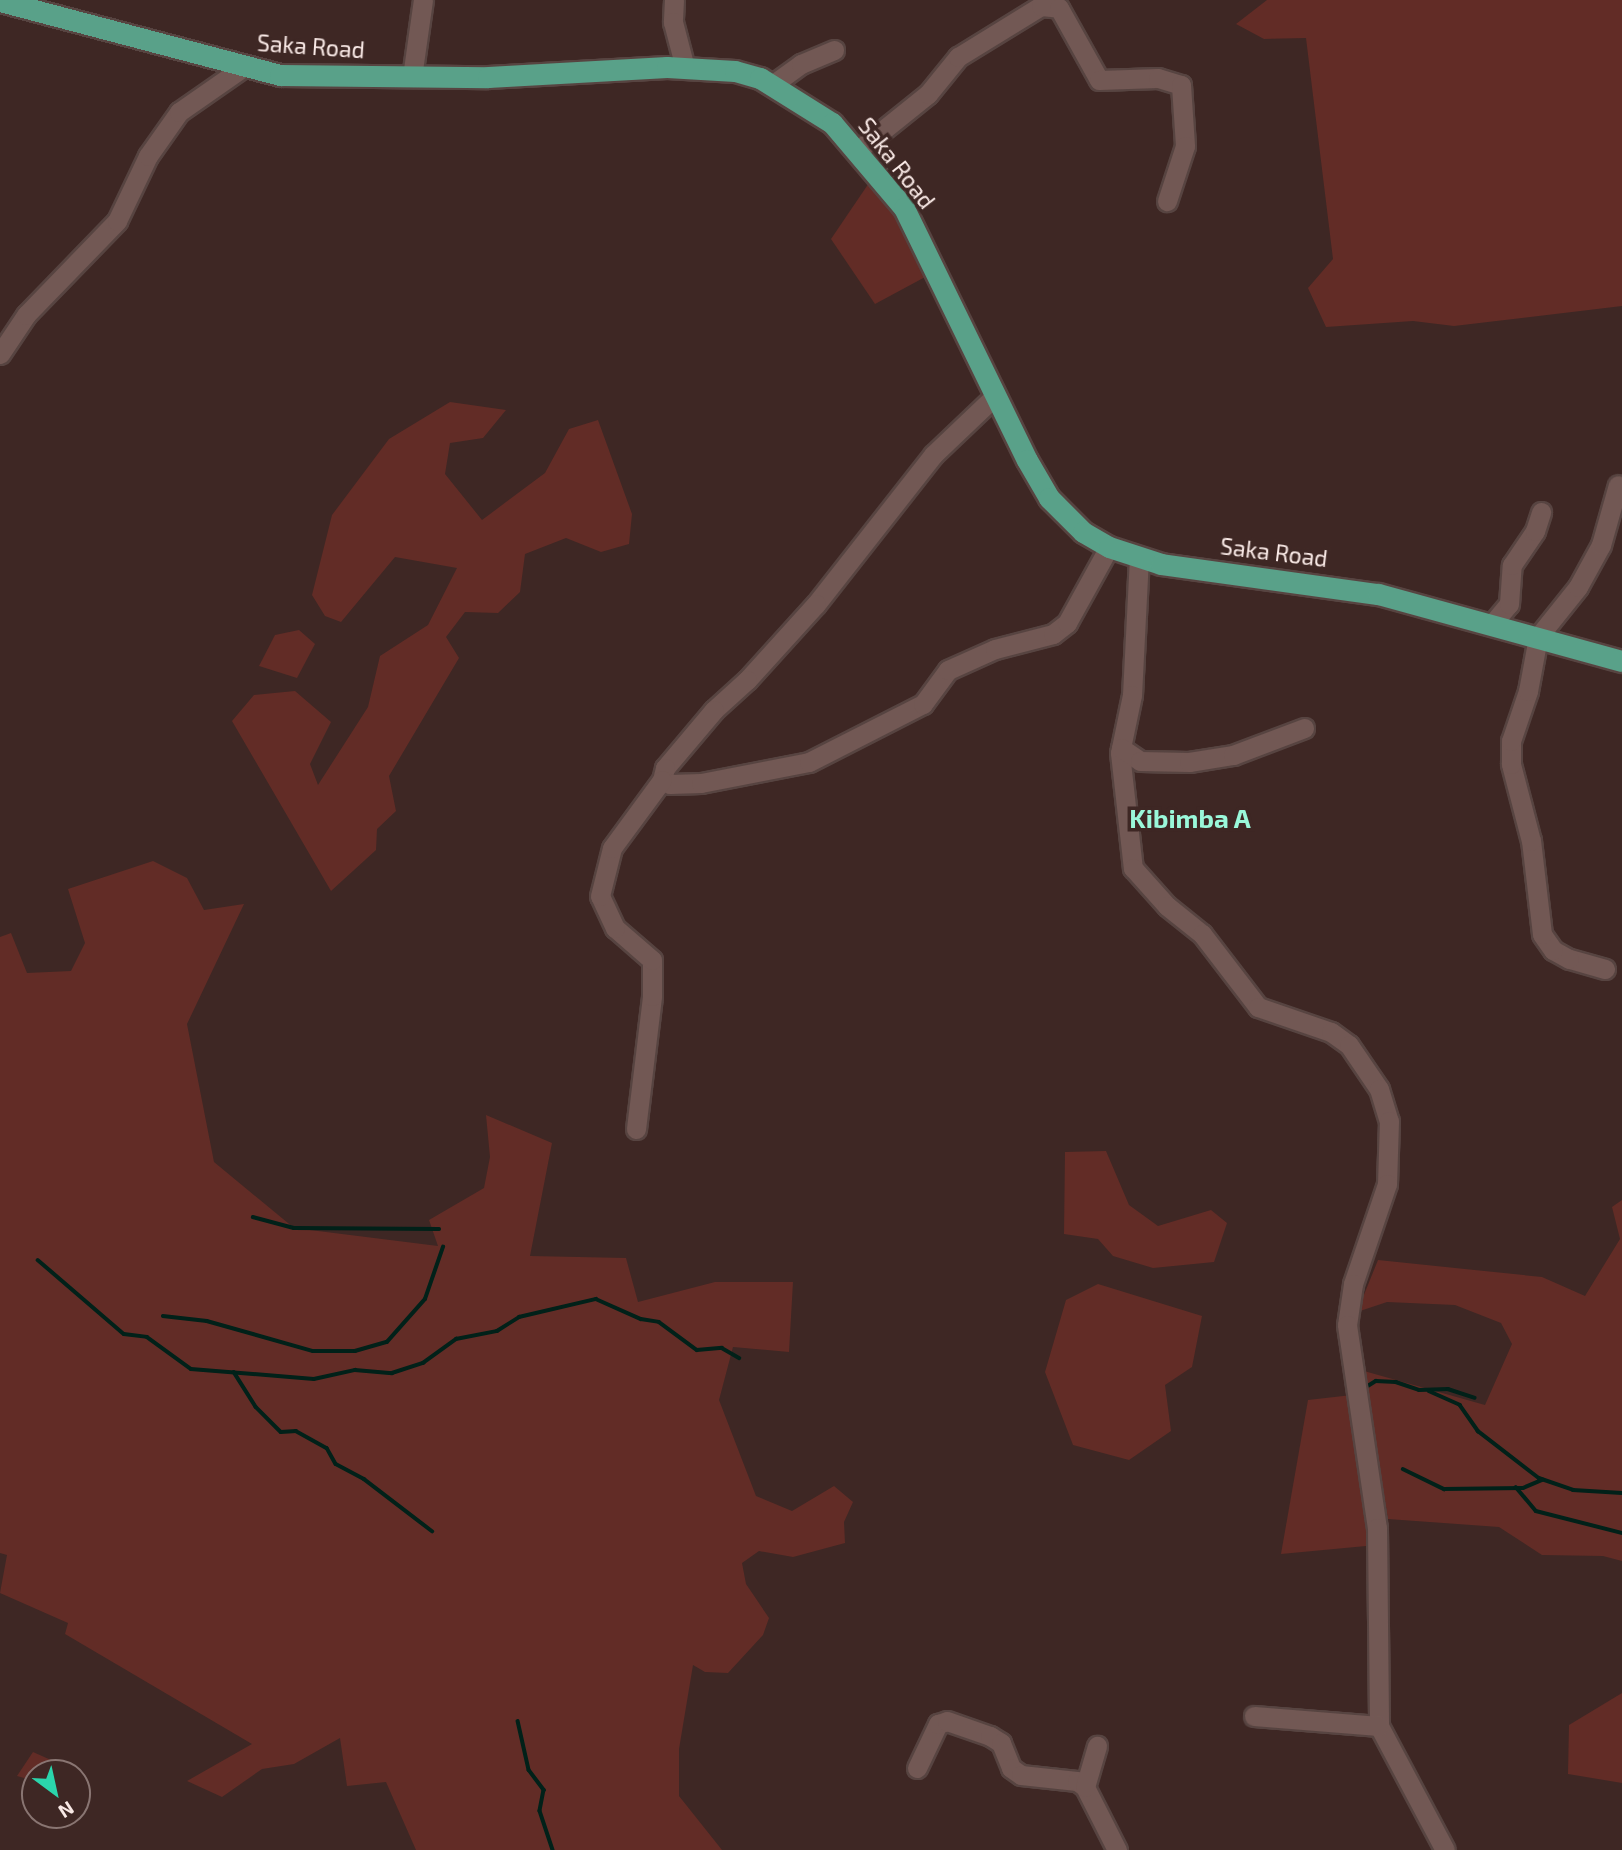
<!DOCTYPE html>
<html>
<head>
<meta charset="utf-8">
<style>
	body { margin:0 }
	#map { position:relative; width:1622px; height:1850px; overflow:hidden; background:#3e2724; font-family:"Exo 2",sans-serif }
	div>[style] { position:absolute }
	.green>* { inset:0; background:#622c26 }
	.stream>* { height:3.5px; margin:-1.75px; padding:0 1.75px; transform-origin:1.75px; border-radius:1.75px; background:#012119 }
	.roads { filter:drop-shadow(2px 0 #574441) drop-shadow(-2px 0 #574441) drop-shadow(0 2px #574441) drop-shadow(0 -2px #574441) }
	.minor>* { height:19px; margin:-9.5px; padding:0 9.5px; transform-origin:9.5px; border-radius:9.5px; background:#725854 }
	.major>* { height:21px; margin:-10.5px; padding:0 10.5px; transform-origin:10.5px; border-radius:10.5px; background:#59a189 }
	span { translate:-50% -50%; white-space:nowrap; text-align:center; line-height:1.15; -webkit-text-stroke:7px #3e2724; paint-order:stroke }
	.street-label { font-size:23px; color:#f9e9e6 }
	.quarter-label { font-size:26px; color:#9af8da; font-weight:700 }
	.north { position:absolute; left:21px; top:1759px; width:70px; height:70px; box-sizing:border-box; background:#3e2724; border:2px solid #897572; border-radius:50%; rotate:147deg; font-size:19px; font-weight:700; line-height:28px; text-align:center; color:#f9e9e6 }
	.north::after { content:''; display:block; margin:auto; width:24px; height:32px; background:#2bd5ac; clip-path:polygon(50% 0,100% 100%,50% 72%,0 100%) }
</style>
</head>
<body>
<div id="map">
	<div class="green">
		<div style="clip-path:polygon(1267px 0,1622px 0,1622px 306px,1454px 326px,1413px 321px,1326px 327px,1308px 288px,1333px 259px,1306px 38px,1264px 39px,1236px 24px)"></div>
		<div style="clip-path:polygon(871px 180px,894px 209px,927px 276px,875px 304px,831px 239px)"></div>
		<div style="clip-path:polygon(450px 402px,506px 410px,483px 438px,450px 443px,445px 474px,482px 520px,545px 473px,569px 429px,598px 420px,632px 514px,629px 544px,601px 552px,566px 538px,525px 554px,520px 592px,498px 613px,465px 612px,446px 637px,459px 658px,389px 776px,396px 811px,377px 829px,376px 850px,331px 891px,232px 721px,254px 695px,295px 691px,331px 722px,310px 764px,318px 785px,368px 707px,380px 656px,428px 625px,457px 568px,395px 557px,341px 622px,325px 616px,312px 595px,332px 515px,389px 439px)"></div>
		<div style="clip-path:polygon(299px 630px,315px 644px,297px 678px,259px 666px,275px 635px)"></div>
		<div style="clip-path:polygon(153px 861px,187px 878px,204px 910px,244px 904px,187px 1024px,214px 1162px,294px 1228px,438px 1246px,429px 1220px,484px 1188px,490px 1157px,486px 1115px,552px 1143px,530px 1256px,626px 1258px,638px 1302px,715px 1282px,793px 1282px,789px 1352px,733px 1347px,719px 1400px,756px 1496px,792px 1511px,834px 1486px,853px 1502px,844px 1522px,845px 1543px,793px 1557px,759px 1551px,742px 1563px,746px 1584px,769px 1618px,763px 1635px,728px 1673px,705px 1672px,693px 1665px,679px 1749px,679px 1796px,722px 1850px,416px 1850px,386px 1782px,347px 1786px,340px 1738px,294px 1764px,262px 1769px,222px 1797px,187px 1781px,252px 1744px,65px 1634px,68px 1623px,0 1593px,7px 1555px,0 1553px,0 937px,11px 933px,27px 973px,71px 971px,85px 943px,68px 889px)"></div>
		<div style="clip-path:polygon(1106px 1151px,1129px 1205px,1158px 1226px,1211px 1210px,1227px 1223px,1214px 1262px,1153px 1268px,1113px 1256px,1098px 1239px,1064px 1234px,1065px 1152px)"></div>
		<div style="clip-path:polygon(1622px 1200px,1622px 1561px,1603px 1556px,1542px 1555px,1499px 1527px,1388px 1519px,1364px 1371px,1485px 1405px,1512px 1344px,1501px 1323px,1455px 1305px,1387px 1302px,1357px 1312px,1378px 1260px,1542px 1277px,1585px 1296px,1620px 1239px,1612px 1207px)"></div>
		<div style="clip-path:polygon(1098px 1284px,1202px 1316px,1192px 1367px,1165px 1385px,1171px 1431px,1129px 1460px,1073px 1445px,1045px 1372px,1066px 1300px)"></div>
		<div style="clip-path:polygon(1352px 1395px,1367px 1514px,1366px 1546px,1281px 1554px,1308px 1400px)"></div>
		<div style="clip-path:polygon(1622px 1693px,1622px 1783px,1568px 1774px,1569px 1725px)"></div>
		<div style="clip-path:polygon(33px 1752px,51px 1760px,47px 1773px,35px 1773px,35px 1781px,17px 1776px)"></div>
	</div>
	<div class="stream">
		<div style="left:253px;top:1217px;width:42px;rotate:15deg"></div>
		<div style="left:294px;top:1228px;width:145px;rotate:0.4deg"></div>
		<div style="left:38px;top:1260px;width:113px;rotate:40.7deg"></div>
		<div style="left:124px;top:1334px;width:23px;rotate:7deg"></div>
		<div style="left:147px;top:1337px;width:54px;rotate:36deg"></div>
		<div style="left:191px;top:1369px;width:123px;rotate:4.6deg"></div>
		<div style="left:314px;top:1379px;width:42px;rotate:-12.4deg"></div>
		<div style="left:355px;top:1370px;width:37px;rotate:5deg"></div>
		<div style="left:392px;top:1373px;width:33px;rotate:-18deg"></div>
		<div style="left:423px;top:1363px;width:41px;rotate:-36deg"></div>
		<div style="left:456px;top:1339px;width:42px;rotate:-11deg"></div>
		<div style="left:497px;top:1331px;width:26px;rotate:-32deg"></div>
		<div style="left:519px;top:1317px;width:79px;rotate:-13.2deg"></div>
		<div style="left:596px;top:1299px;width:49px;rotate:24deg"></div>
		<div style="left:641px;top:1319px;width:18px;rotate:9deg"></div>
		<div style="left:659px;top:1322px;width:47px;rotate:36.4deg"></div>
		<div style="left:697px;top:1350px;width:25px;rotate:-5deg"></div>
		<div style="left:722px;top:1348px;width:20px;rotate:30deg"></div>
		<div style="left:163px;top:1316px;width:44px;rotate:6.5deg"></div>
		<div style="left:207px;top:1321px;width:110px;rotate:15.8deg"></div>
		<div style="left:313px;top:1351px;width:42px"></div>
		<div style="left:355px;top:1351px;width:33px;rotate:-16deg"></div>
		<div style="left:387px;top:1342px;width:57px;rotate:-48.5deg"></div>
		<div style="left:425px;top:1299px;width:55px;rotate:-70.9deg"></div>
		<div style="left:234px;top:1372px;width:41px;rotate:57.8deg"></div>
		<div style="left:256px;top:1407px;width:35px;rotate:45deg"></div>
		<div style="left:281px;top:1432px;width:15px;rotate:-4deg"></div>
		<div style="left:296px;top:1431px;width:35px;rotate:29deg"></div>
		<div style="left:327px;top:1448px;width:18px;rotate:61deg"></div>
		<div style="left:336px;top:1464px;width:32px;rotate:28deg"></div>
		<div style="left:364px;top:1479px;width:86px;rotate:37.4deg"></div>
		<div style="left:1363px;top:1389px;width:15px;rotate:-32deg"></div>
		<div style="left:1376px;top:1381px;width:20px;rotate:3deg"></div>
		<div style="left:1396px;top:1382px;width:24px;rotate:19deg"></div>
		<div style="left:1419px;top:1390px;width:29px;rotate:-2deg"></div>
		<div style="left:1448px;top:1389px;width:28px;rotate:18deg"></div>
		<div style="left:1429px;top:1391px;width:34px;rotate:24deg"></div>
		<div style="left:1460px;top:1405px;width:32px;rotate:55deg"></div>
		<div style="left:1478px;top:1431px;width:77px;rotate:37.6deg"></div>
		<div style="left:1539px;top:1478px;width:36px;rotate:19deg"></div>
		<div style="left:1573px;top:1490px;width:49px;rotate:3.5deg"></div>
		<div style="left:1403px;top:1469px;width:46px;rotate:26deg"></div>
		<div style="left:1444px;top:1489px;width:79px;rotate:-0.7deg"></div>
		<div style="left:1523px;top:1488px;width:21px;rotate:-23deg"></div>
		<div style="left:1516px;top:1487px;width:31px;rotate:50deg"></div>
		<div style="left:1536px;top:1511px;width:89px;rotate:14.3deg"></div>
		<div style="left:518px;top:1721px;width:50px;rotate:77.3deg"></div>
		<div style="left:529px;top:1770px;width:25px;rotate:53deg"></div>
		<div style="left:544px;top:1790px;width:21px;rotate:101deg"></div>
		<div style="left:540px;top:1811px;width:41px;rotate:71.6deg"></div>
	</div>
	<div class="roads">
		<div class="minor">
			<div style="left:674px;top:0;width:22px;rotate:93deg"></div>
			<div style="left:673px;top:22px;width:48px;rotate:75.4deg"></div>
			<div style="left:412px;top:77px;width:78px;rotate:-81.9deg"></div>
			<div style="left:772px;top:85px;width:36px;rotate:-36deg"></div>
			<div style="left:801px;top:64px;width:36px;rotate:-23deg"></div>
			<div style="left:857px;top:151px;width:91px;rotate:-38.8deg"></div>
			<div style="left:928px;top:94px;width:48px;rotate:-51deg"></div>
			<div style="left:958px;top:57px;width:97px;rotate:-31.6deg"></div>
			<div style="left:1041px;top:6px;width:18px;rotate:6deg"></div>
			<div style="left:1059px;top:8px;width:82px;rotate:60.9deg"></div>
			<div style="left:1099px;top:80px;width:59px;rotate:-1.9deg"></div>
			<div style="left:1158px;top:78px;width:24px;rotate:17deg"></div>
			<div style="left:1181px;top:85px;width:61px;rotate:86.2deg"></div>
			<div style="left:1185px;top:146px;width:58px;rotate:108.1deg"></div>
			<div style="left:0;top:354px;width:47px;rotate:-56.3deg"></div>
			<div style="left:26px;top:315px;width:131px;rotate:-45.9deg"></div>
			<div style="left:117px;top:221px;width:72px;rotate:-64.5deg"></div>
			<div style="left:148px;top:156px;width:54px;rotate:-54.8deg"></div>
			<div style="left:179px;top:112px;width:77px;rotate:-34.9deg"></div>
			<div style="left:994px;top:397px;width:84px;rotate:136.4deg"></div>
			<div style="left:933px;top:455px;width:189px;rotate:128.1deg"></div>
			<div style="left:816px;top:604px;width:103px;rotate:132.2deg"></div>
			<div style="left:747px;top:680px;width:45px;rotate:137.7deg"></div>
			<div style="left:714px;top:710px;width:76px;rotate:130.2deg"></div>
			<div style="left:665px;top:768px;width:12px;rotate:104deg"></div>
			<div style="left:662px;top:780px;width:9px;rotate:27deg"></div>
			<div style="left:670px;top:784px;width:31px;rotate:-2deg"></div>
			<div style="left:701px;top:783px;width:110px;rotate:-11deg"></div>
			<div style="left:809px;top:762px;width:128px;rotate:-27deg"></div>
			<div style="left:923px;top:704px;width:42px;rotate:-53.7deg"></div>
			<div style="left:948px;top:670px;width:51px;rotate:-24.1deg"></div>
			<div style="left:995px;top:649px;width:60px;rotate:-14.5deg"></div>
			<div style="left:1053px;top:634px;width:18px;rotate:-38deg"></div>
			<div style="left:1067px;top:623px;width:87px;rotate:-61.1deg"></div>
			<div style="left:1139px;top:557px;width:138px;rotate:92.9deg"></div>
			<div style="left:1132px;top:695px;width:59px;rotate:101.7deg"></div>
			<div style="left:1120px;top:753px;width:116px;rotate:83.6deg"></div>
			<div style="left:1133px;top:868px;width:51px;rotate:48.2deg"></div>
			<div style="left:1167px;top:906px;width:45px;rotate:38.7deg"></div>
			<div style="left:1202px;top:934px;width:92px;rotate:52.5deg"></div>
			<div style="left:1258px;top:1007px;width:77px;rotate:18.9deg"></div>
			<div style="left:1331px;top:1032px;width:22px;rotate:36deg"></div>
			<div style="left:1349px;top:1045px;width:53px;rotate:55.7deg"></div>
			<div style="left:1379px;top:1089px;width:34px;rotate:73deg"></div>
			<div style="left:1389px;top:1121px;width:63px;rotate:91.8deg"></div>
			<div style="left:1387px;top:1184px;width:106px;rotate:108.8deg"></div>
			<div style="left:1353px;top:1284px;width:41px;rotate:98.3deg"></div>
			<div style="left:1347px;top:1325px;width:205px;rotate:81.6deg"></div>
			<div style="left:1377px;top:1528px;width:198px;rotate:89.4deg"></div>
			<div style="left:1379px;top:1726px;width:140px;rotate:62deg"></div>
			<div style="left:1492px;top:624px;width:26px;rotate:-50deg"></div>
			<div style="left:1509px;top:604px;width:39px;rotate:-86deg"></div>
			<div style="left:1512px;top:565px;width:41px;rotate:-55.9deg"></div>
			<div style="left:1535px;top:531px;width:20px;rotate:-72deg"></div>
			<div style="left:1121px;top:748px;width:23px;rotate:34deg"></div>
			<div style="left:1140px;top:761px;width:49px;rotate:1.2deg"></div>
			<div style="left:1189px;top:762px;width:45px;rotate:-9deg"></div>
			<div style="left:1233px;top:755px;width:76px;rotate:-20.8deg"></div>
			<div style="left:1605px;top:969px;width:37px;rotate:-164deg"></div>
			<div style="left:1569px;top:959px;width:18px;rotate:-151deg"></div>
			<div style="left:1553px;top:950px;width:19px;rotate:-125deg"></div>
			<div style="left:1542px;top:934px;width:94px;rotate:-96.7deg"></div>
			<div style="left:1531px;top:841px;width:80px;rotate:-104.6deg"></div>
			<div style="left:1511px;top:764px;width:23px;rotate:-90deg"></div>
			<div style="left:1511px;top:741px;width:53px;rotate:-71.2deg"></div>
			<div style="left:1528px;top:691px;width:55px;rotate:-79.5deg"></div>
			<div style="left:1538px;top:637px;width:64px;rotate:-51.3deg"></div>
			<div style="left:1578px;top:587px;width:48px;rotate:-61.3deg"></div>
			<div style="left:1601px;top:545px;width:62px;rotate:-74.2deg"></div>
			<div style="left:636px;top:1129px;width:134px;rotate:-83.1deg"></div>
			<div style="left:652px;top:996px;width:36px;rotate:-90deg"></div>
			<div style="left:652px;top:960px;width:49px;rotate:-139.1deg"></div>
			<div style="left:615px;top:928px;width:35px;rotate:-115deg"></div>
			<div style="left:600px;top:896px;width:49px;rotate:-76deg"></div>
			<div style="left:612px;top:848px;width:84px;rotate:-53.7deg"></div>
			<div style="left:1254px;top:1716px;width:125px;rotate:4.6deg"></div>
			<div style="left:917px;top:1768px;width:49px;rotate:-64.5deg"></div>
			<div style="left:938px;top:1724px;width:9px;rotate:-18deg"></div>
			<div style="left:947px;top:1721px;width:46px;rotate:19.2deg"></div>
			<div style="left:990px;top:1736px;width:13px;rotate:32deg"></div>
			<div style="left:1001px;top:1743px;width:27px;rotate:68deg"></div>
			<div style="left:1011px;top:1768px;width:12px;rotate:35deg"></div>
			<div style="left:1021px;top:1775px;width:56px;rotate:6.1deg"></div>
			<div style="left:1077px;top:1781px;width:10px;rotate:37deg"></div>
			<div style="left:1085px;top:1787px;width:71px;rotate:63.1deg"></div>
			<div style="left:1085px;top:1787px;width:43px;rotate:-73.7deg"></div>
		</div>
		<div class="major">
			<div style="left:0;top:1px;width:290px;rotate:14.8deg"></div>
			<div style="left:280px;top:75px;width:208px;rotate:0.6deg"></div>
			<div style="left:488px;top:77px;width:179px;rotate:-3.2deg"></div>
			<div style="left:667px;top:67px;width:68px;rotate:3.4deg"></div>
			<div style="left:735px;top:71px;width:26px;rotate:16deg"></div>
			<div style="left:760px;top:78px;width:85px;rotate:32deg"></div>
			<div style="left:832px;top:123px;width:111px;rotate:49.7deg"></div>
			<div style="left:904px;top:208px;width:280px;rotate:64deg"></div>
			<div style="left:1027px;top:460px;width:44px;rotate:59.9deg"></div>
			<div style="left:1049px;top:498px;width:48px;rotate:45deg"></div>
			<div style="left:1083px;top:532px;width:30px;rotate:30deg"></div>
			<div style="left:1109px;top:547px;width:55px;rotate:18.1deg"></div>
			<div style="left:1161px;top:564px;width:219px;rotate:7.9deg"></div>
			<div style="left:1378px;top:594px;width:253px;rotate:15.4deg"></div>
		</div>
	</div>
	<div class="street-label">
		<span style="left:311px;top:46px;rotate:4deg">Saka Road</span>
		<span style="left:897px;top:163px;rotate:52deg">Saka Road</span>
		<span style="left:1274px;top:552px;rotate:7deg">Saka Road</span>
	</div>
	<div class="quarter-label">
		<span style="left:1190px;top:818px">Kibimba A</span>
	</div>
	<div class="north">N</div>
</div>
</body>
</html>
